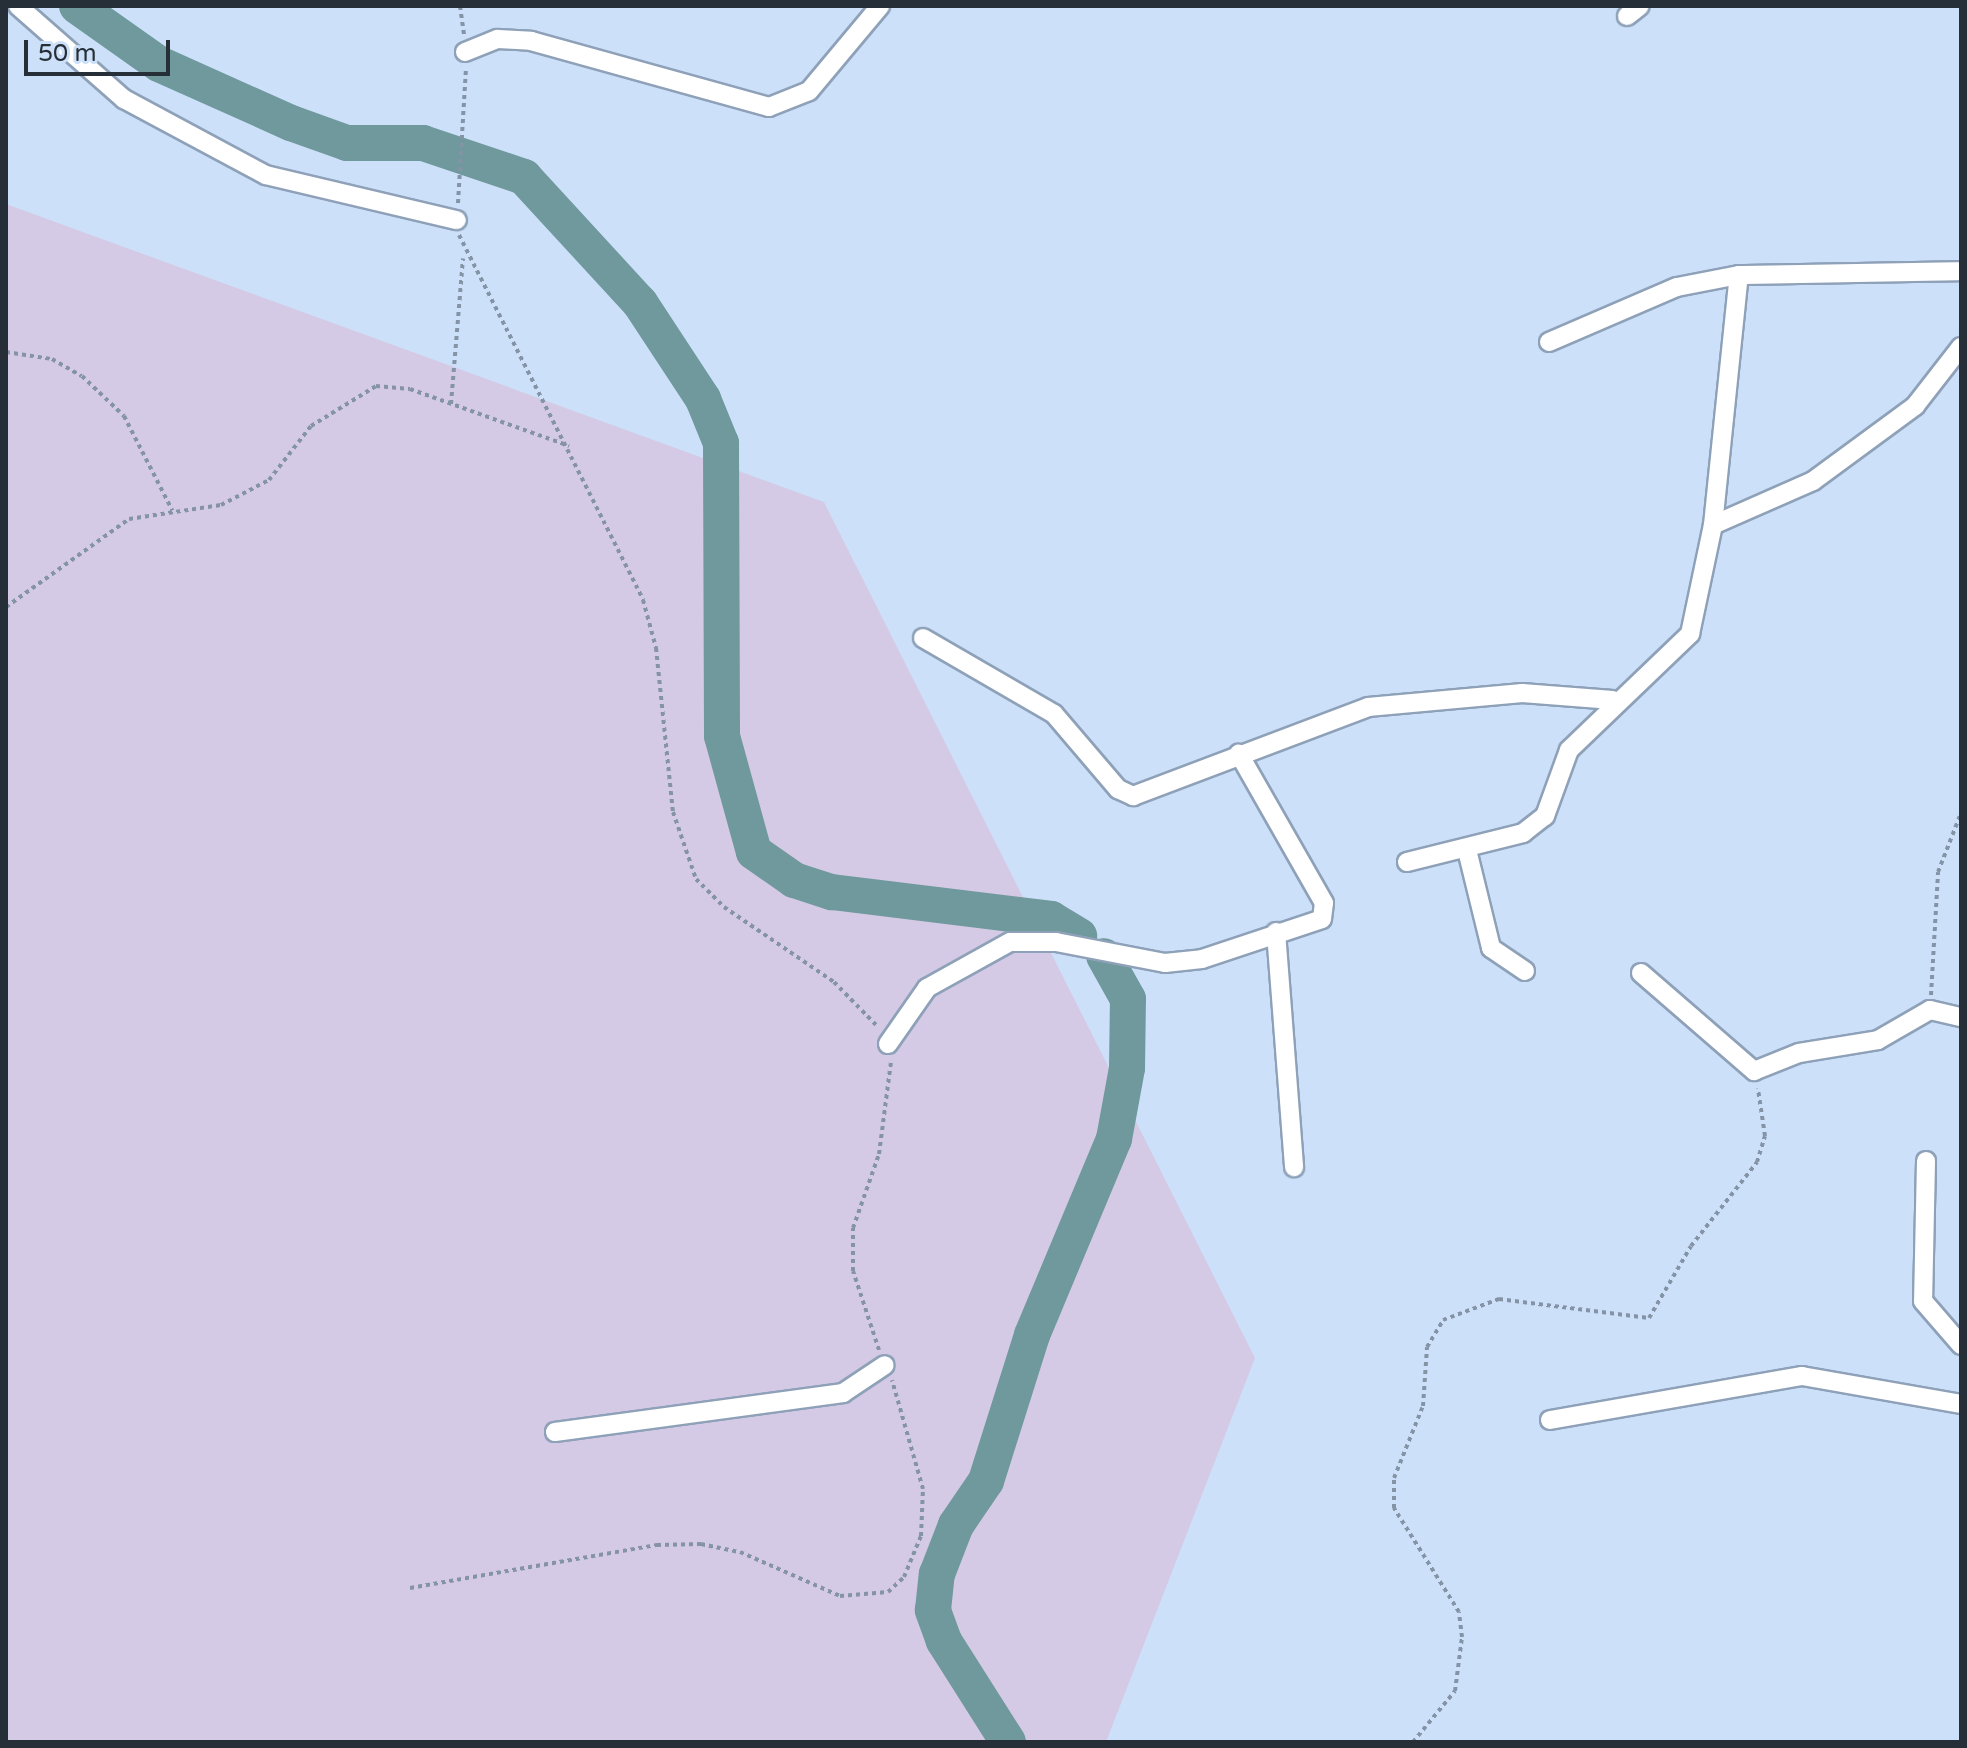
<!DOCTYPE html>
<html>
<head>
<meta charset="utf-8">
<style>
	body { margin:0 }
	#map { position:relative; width:1967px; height:1748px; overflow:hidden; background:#cce1f9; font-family:"Varela Round",sans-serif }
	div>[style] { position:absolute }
	.green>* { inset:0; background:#d4cae5 }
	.river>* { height:36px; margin:-18px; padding:0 18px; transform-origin:18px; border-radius:18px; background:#6f999d }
	.path>* { height:4px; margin-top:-2px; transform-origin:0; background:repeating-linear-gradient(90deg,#8493a5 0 4px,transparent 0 8px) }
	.roads { filter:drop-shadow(2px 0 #8ea1b8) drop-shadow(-2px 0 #8ea1b8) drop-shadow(0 2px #8ea1b8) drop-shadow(0 -2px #8ea1b8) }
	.minor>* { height:18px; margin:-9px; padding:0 9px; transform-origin:9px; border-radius:9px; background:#fff }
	span { translate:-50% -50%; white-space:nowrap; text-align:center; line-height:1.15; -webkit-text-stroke:7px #cce1f9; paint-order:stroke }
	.frame { position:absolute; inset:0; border:8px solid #262e37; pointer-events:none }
	.scale { position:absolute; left:24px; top:40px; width:146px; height:36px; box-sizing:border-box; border:4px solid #262e37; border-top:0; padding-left:10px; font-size:24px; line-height:28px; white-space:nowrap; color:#262e37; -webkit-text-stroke:6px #cce1f9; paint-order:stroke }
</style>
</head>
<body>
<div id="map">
	<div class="green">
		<div style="clip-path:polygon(6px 204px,824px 502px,1255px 1358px,1106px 1742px,6px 1742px)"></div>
	</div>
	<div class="river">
		<div style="left:77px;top:6px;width:100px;rotate:35.3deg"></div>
		<div style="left:159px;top:64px;width:145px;rotate:24.1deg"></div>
		<div style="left:291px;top:123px;width:59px;rotate:19.7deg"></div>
		<div style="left:347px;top:143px;width:76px"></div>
		<div style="left:423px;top:143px;width:107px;rotate:18.6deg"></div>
		<div style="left:524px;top:177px;width:171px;rotate:47.4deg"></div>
		<div style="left:640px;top:303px;width:115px;rotate:56.7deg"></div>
		<div style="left:703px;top:399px;width:48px;rotate:67.8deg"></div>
		<div style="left:721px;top:443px;width:293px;rotate:89.8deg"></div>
		<div style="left:722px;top:736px;width:120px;rotate:74.6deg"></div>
		<div style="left:754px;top:852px;width:49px;rotate:35deg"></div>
		<div style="left:794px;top:880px;width:40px;rotate:18deg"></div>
		<div style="left:832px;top:892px;width:221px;rotate:7deg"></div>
		<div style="left:1051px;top:919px;width:33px;rotate:31deg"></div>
		<div style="left:1008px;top:1742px;width:120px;rotate:-122.4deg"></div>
		<div style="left:944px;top:1641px;width:33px;rotate:-110deg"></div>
		<div style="left:933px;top:1610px;width:36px;rotate:-84deg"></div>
		<div style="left:937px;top:1574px;width:53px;rotate:-68.8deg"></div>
		<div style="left:956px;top:1525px;width:53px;rotate:-55.7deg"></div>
		<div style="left:986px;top:1481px;width:153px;rotate:-72.5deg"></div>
		<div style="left:1032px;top:1335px;width:212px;rotate:-67.3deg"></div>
		<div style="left:1114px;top:1139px;width:72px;rotate:-79.6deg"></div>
		<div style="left:1127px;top:1068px;width:69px;rotate:-89.2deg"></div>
		<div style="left:1128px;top:999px;width:49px;rotate:-119.2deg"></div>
	</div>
	<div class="path">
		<div style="left:460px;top:6px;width:29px;rotate:82deg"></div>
		<div style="left:458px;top:203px;width:135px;rotate:-86.6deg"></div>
		<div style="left:459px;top:235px;width:409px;rotate:63.2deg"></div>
		<div style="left:643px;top:600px;width:50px;rotate:74.8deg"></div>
		<div style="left:656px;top:648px;width:165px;rotate:84.1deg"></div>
		<div style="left:673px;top:812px;width:71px;rotate:71.1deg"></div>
		<div style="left:696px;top:879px;width:40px;rotate:45deg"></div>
		<div style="left:724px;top:907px;width:133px;rotate:34.3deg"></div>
		<div style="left:834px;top:982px;width:63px;rotate:45.6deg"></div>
		<div style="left:6px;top:352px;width:47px;rotate:8.7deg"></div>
		<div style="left:52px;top:359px;width:34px;rotate:30deg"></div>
		<div style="left:82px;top:376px;width:58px;rotate:43.6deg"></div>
		<div style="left:124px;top:416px;width:106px;rotate:62.9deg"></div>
		<div style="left:451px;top:404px;width:146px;rotate:-85.3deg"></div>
		<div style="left:6px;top:607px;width:151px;rotate:-35.6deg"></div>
		<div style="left:129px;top:519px;width:93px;rotate:-8.7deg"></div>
		<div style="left:221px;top:505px;width:54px;rotate:-27.5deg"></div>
		<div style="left:269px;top:480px;width:68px;rotate:-52.1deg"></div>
		<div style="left:311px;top:426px;width:76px;rotate:-31.6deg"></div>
		<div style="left:376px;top:386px;width:34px;rotate:5deg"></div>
		<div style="left:410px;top:389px;width:169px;rotate:19.7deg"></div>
		<div style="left:1931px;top:995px;width:123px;rotate:-86.7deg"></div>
		<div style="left:1938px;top:872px;width:63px;rotate:-68.7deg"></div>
		<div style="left:1961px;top:813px;width:51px;rotate:-90deg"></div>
		<div style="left:879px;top:1350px;width:83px;rotate:-108.2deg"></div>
		<div style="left:853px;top:1271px;width:43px;rotate:-90deg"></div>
		<div style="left:853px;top:1228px;width:78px;rotate:-70.6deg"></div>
		<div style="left:879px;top:1154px;width:94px;rotate:-82.6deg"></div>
		<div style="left:410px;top:1588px;width:251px;rotate:-9.9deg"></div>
		<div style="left:657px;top:1545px;width:44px;rotate:-1.3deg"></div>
		<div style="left:701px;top:1544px;width:40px;rotate:12deg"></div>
		<div style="left:740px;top:1552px;width:109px;rotate:23.7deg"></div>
		<div style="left:840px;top:1596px;width:48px;rotate:-4.8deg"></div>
		<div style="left:888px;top:1592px;width:22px;rotate:-43deg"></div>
		<div style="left:904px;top:1577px;width:44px;rotate:-67.5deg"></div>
		<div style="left:921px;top:1536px;width:47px;rotate:-87.6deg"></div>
		<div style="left:923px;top:1489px;width:113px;rotate:-105.9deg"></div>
		<div style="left:1413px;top:1742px;width:66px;rotate:-50.5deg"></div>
		<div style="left:1455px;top:1691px;width:54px;rotate:-82.6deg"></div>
		<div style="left:1462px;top:1637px;width:25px;rotate:-97deg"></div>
		<div style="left:1459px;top:1612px;width:123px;rotate:-122deg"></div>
		<div style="left:1394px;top:1508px;width:30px;rotate:-90deg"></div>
		<div style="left:1394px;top:1478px;width:78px;rotate:-68.1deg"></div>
		<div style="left:1423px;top:1406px;width:59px;rotate:-86.1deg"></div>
		<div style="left:1427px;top:1347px;width:31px;rotate:-59deg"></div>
		<div style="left:1443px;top:1320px;width:60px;rotate:-20.6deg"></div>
		<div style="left:1499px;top:1299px;width:151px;rotate:7.2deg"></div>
		<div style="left:1649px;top:1318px;width:83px;rotate:-59.7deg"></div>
		<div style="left:1691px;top:1246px;width:107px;rotate:-51.8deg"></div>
		<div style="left:1757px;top:1162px;width:27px;rotate:-73deg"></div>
		<div style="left:1765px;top:1136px;width:48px;rotate:-98.5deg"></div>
	</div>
	<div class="roads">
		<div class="minor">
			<div style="left:18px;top:6px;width:141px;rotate:41.3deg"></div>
			<div style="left:124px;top:99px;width:161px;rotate:28.2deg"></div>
			<div style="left:266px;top:175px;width:196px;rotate:13.3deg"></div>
			<div style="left:1627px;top:16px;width:16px;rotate:-38deg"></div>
			<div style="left:465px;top:52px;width:35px;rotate:-22deg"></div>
			<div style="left:498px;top:39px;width:33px;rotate:3deg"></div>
			<div style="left:531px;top:41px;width:247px;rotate:15.5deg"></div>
			<div style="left:769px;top:107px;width:43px;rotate:-21.8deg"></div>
			<div style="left:809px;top:91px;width:111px;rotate:-50.1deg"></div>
			<div style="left:1549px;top:342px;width:139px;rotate:-23.3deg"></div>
			<div style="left:1677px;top:287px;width:63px;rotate:-11deg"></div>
			<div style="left:1739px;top:275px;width:222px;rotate:-1deg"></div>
			<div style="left:1713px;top:525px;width:109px;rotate:-23.7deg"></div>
			<div style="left:1813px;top:481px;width:127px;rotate:-36.3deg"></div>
			<div style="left:1915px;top:406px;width:75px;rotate:-52.1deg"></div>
			<div style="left:923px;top:638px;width:151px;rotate:30.1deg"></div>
			<div style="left:1054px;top:714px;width:99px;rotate:49.5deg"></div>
			<div style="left:1118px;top:789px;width:17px;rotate:25deg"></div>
			<div style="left:1133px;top:796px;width:251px;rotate:-20.7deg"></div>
			<div style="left:1368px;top:707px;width:155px;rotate:-5.2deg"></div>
			<div style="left:1522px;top:693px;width:91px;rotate:4.4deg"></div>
			<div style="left:1467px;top:850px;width:101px;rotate:76.2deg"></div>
			<div style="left:1491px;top:948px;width:41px;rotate:34.1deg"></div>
			<div style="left:1407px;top:862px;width:120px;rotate:-14deg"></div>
			<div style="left:1523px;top:833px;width:28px;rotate:-38deg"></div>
			<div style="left:1545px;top:816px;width:70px;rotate:-70deg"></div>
			<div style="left:1569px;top:750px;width:168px;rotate:-43.8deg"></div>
			<div style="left:1690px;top:634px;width:111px;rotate:-78.1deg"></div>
			<div style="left:1713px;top:525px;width:251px;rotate:-84.1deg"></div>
			<div style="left:1276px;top:932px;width:236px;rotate:85.6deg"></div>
			<div style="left:1641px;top:973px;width:150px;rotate:40.9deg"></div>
			<div style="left:1754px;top:1071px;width:48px;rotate:-21.8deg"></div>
			<div style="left:1799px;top:1053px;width:80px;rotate:-9.3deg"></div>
			<div style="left:1878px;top:1040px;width:60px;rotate:-30deg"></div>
			<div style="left:1930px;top:1010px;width:32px;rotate:13deg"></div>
			<div style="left:888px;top:1044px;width:68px;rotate:-55.1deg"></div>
			<div style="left:927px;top:988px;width:95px;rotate:-29deg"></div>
			<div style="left:1010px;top:942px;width:46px"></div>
			<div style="left:1056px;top:942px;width:111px;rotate:10.9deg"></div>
			<div style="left:1165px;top:963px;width:37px;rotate:-6deg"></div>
			<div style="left:1202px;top:959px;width:126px;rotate:-18.4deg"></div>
			<div style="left:1322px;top:919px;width:16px;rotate:-83deg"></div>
			<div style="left:1324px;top:903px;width:172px;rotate:-119.7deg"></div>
			<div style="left:1926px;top:1161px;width:140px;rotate:91.2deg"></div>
			<div style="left:1923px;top:1301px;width:58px;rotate:49.2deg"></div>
			<div style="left:1550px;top:1420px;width:256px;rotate:-9.9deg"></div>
			<div style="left:1802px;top:1376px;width:161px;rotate:10deg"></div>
			<div style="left:555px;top:1432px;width:291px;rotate:-7.7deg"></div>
			<div style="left:843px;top:1393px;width:50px;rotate:-33.7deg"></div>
		</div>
	</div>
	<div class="frame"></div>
	<div class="scale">50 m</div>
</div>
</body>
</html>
